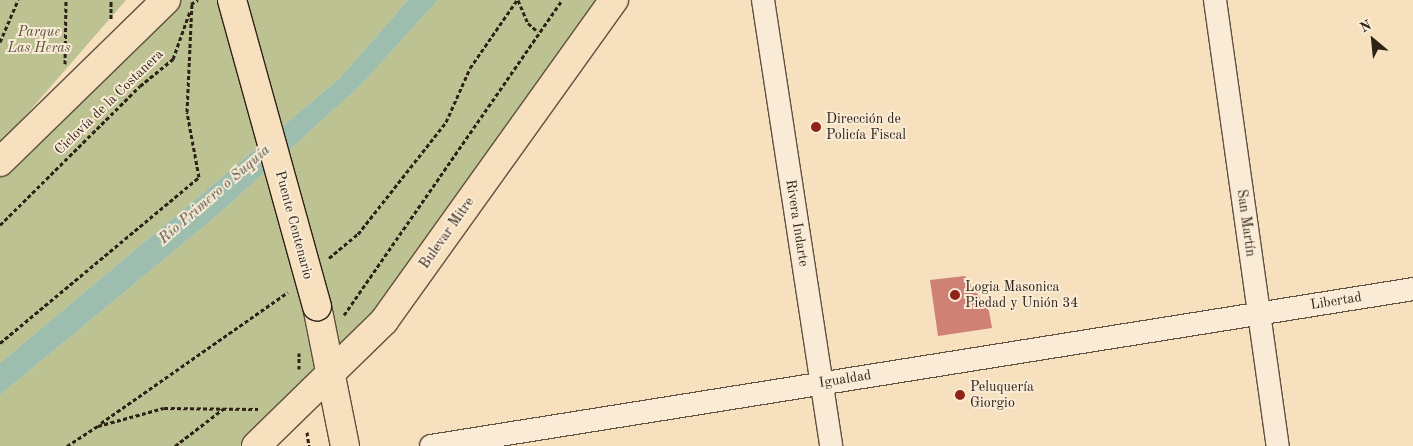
<!DOCTYPE html>
<html>
<head>
<meta charset="utf-8">
<style>
	body { margin:0 }
	#map { position:relative; width:1413px; height:446px; overflow:hidden; background:#f6e0be; font-family:"Old Standard TT",serif }
	div>[style] { position:absolute }
	.green>* { inset:0; background:#bcc291 }
	.water>* { inset:0; background:#9dbdaf }
	.building>* { inset:0; background:#cf8176 }
	.path>* { height:3px; margin-top:-1.5px; transform-origin:0; background:repeating-linear-gradient(90deg,#2e2116 0 4px,transparent 0 6.5px) }
	.roads { filter:drop-shadow(1px 0 #605140) drop-shadow(-1px 0 #605140) drop-shadow(0 1px #605140) drop-shadow(0 -1px #605140) }
	.street>* { height:22px; margin:-11px; padding:0 11px; transform-origin:11px; border-radius:11px; background:#f9ebd5 }
	.primary>* { height:28px; margin:-14px; padding:0 14px; transform-origin:14px; border-radius:14px; background:#f6e0be }
	.bridges { filter:drop-shadow(1px 0 #2e2116) drop-shadow(-1px 0 #2e2116) drop-shadow(0 1px #2e2116) drop-shadow(0 -1px #2e2116) }
	.primary-bridge>* { height:28px; margin:-14px; padding:0 14px; transform-origin:14px; border-radius:14px; background:#f6e0be }
	.dots>* { width:14px; height:14px; translate:-50% -50%; box-sizing:border-box; border:2px solid #f9ebd5; border-radius:50% }
	span { translate:-50% -50%; white-space:nowrap; text-align:center; line-height:1.15; -webkit-text-stroke:4px #f9ebd5; paint-order:stroke }
	.park-label { font-size:14px; color:#59513b; font-style:italic }
	.street-label { font-size:14px; color:#2e2116 }
	.poi-label { font-size:14px; color:#2e2116 }
	.left { translate:0 -50%; text-align:left }
	.water-label { font-size:15px; color:#4f5044; font-style:italic }
	.north { position:absolute; left:1348px; top:15px; width:50px; height:50px; -webkit-text-stroke:4px #f9ebd5; paint-order:stroke; rotate:332deg; font-size:14px; font-weight:700; line-height:20px; text-align:center; color:#2e2116 }
	.north::after { content:''; display:block; margin:auto; width:18px; height:22px; background:#2e2116; clip-path:polygon(50% 0,100% 100%,50% 72%,0 100%) }
</style>
</head>
<body>
<div id="map">
	<div class="green">
		<div style="clip-path:polygon(0 0,126px 0,0 145px)"></div>
		<div style="clip-path:polygon(166px 0,408px 0,340px 78px,0 363px,0 162px)"></div>
		<div style="clip-path:polygon(438px 0,614px 0,432px 256px,256px 446px,0 446px,0 395px,220px 213px,362px 84px)"></div>
	</div>
	<div class="water">
		<div style="clip-path:polygon(408px 0,438px 0,362px 84px,220px 213px,0 395px,0 363px,340px 78px)"></div>
	</div>
	<div class="building">
		<div style="clip-path:polygon(965px 276px,989px 311px,992px 328px,938px 336px,930px 280px)"></div>
	</div>
	<div class="path">
		<div style="left:518px;top:0;width:25px;rotate:67deg"></div>
		<div style="left:528px;top:23px;width:13px;rotate:42deg"></div>
		<div style="left:191px;top:4px;width:8px;rotate:-30deg"></div>
		<div style="left:111px;top:19px;width:19px;rotate:-90deg"></div>
		<div style="left:0;top:42px;width:46px;rotate:-66.8deg"></div>
		<div style="left:65px;top:64px;width:64px;rotate:-89.1deg"></div>
		<div style="left:0;top:225px;width:197px;rotate:-44.8deg"></div>
		<div style="left:140px;top:86px;width:43px;rotate:-39.3deg"></div>
		<div style="left:173px;top:59px;width:51px;rotate:-70.5deg"></div>
		<div style="left:329px;top:258px;width:38px;rotate:-40deg"></div>
		<div style="left:358px;top:234px;width:142px;rotate:-51.8deg"></div>
		<div style="left:446px;top:122px;width:59px;rotate:-66deg"></div>
		<div style="left:470px;top:68px;width:83px;rotate:-55.3deg"></div>
		<div style="left:344px;top:315px;width:383px;rotate:-55.3deg"></div>
		<div style="left:0;top:343px;width:259px;rotate:-39.8deg"></div>
		<div style="left:199px;top:177px;width:66px;rotate:-100.5deg"></div>
		<div style="left:187px;top:112px;width:109px;rotate:-87.4deg"></div>
		<div style="left:299px;top:369px;width:16px;rotate:-90deg"></div>
		<div style="left:101px;top:423px;width:228px;rotate:-35deg"></div>
		<div style="left:307px;top:432px;width:14px;rotate:82deg"></div>
		<div style="left:67px;top:446px;width:37px;rotate:-33deg"></div>
		<div style="left:98px;top:426px;width:68px;rotate:-15.3deg"></div>
		<div style="left:164px;top:408px;width:94px;rotate:0.6deg"></div>
		<div style="left:175px;top:446px;width:61px;rotate:-37.6deg"></div>
	</div>
	<div class="roads">
		<div class="street">
			<div style="left:763px;top:0;width:451px;rotate:81.3deg"></div>
			<div style="left:1215px;top:0;width:450px;rotate:82deg"></div>
			<div style="left:431px;top:446px;width:994px;rotate:-9.08deg"></div>
		</div>
		<div class="primary">
			<div style="left:0;top:162px;width:232px;rotate:-44.3deg"></div>
			<div style="left:317px;top:306px;width:143px;rotate:78.7deg"></div>
			<div style="left:256px;top:446px;width:179px;rotate:-44.3deg"></div>
			<div style="left:384px;top:321px;width:395px;rotate:-54.4deg"></div>
		</div>
	</div>
	<div class="bridges">
		<div class="primary-bridge">
			<div style="left:232px;top:0;width:318px;rotate:74.5deg"></div>
		</div>
	</div>
	<div class="dots">
		<div style="left:816px;top:127px;background:#8f2418"></div>
		<div style="left:955px;top:295px;background:#8f2418"></div>
		<div style="left:960px;top:395px;background:#8f2418"></div>
	</div>
	<div class="park-label">
		<span style="left:39px;top:40px">Parque<br>Las Heras</span>
	</div>
	<div class="street-label">
		<span style="left:109px;top:102px;rotate:-44deg">Ciclovía de la Costanera</span>
		<span style="left:797px;top:223px;rotate:81deg">Rivera Indarte</span>
		<span style="left:1246px;top:223px;rotate:82deg">San Martín</span>
		<span style="left:294px;top:225px;rotate:75deg">Puente Centenario</span>
		<span style="left:447px;top:233px;rotate:-55deg">Bulevar Mitre</span>
		<span style="left:1336px;top:301px;rotate:-9deg">Libertad</span>
		<span style="left:845px;top:379px;rotate:-9deg">Igualdad</span>
	</div>
	<div class="poi-label">
		<span class="left" style="left:826px;top:127px">Dirección de<br>Policía Fiscal</span>
		<span class="left" style="left:965px;top:295px">Logia Masonica<br>Piedad y Unión 34</span>
		<span class="left" style="left:970px;top:395px">Peluquería<br>Giorgio</span>
	</div>
	<div class="water-label">
		<span style="left:215px;top:195px;rotate:-41deg">Río Primero o Suquía</span>
	</div>
	<div class="north">N</div>
</div>
</body>
</html>
